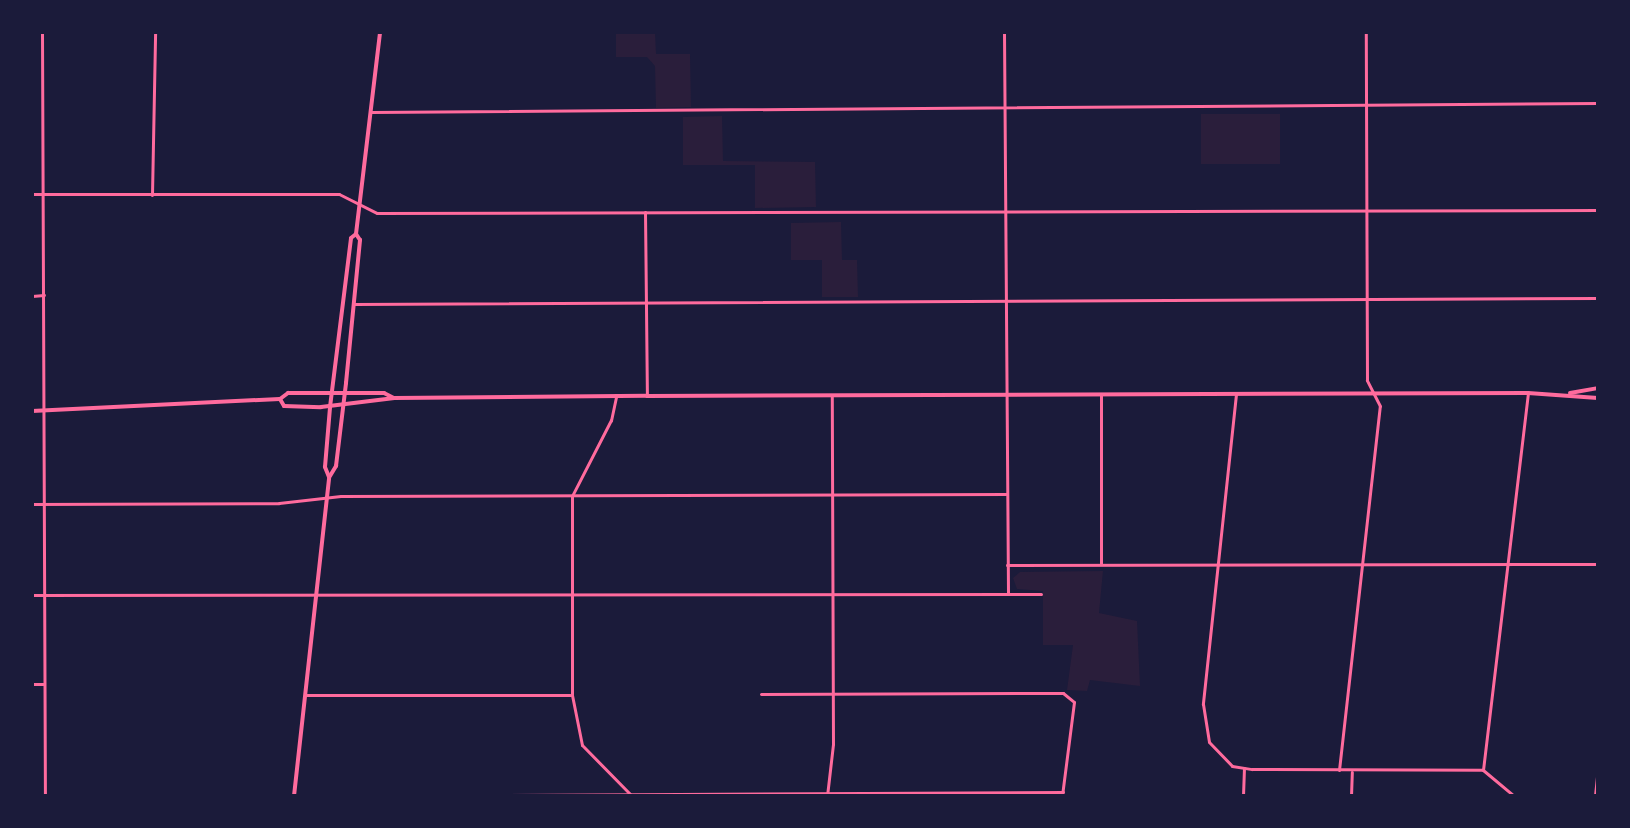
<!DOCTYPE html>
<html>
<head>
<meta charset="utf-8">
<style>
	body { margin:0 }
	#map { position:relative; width:1630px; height:828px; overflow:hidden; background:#1b1b3a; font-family:Figtree,sans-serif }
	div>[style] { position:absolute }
	.green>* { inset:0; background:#2a1e3b; transform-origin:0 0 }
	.minor>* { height:3px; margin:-1.5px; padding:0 1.5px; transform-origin:1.5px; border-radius:1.5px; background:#ff6b9d }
	.secondary>* { height:4px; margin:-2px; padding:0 2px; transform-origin:2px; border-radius:2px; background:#ff6b9d }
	span { translate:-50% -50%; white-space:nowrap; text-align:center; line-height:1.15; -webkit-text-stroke:6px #1b1b3a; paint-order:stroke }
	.frame { position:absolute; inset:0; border:34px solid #1b1b3a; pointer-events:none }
</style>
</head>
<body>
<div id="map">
	<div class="green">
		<div style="clip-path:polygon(616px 32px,655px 32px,656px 54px,690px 54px,691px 107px,656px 108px,655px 66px,647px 57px,616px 57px)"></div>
		<div style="left:1201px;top:114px;width:79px;height:50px"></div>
		<div style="clip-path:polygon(722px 116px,723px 161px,815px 162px,816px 207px,755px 208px,755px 165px,683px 165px,683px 117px)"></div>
		<div style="clip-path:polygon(841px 222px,842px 260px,857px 260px,858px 297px,822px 297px,822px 260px,791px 260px,791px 223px)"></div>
		<div style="clip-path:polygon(1103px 571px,1099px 613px,1137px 621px,1140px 686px,1090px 680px,1087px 691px,1067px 690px,1073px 645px,1043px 645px,1043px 591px,1017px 589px,1013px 578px,1020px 572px)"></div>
	</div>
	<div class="minor">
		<div style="left:42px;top:32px;width:764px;rotate:89.78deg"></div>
		<div style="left:1004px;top:32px;width:562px;rotate:89.59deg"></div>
		<div style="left:371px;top:112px;width:1227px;rotate:-0.42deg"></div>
		<div style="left:32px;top:194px;width:307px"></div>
		<div style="left:339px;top:194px;width:42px;rotate:26.6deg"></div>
		<div style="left:377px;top:213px;width:1221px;rotate:-0.14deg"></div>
		<div style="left:152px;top:195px;width:163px;rotate:-88.9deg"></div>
		<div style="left:645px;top:212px;width:184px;rotate:89.4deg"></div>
		<div style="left:32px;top:296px;width:12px;rotate:-5deg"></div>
		<div style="left:354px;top:304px;width:1244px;rotate:-0.28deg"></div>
		<div style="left:1236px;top:394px;width:312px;rotate:96.1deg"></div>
		<div style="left:1203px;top:704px;width:38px;rotate:81deg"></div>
		<div style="left:1209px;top:742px;width:33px;rotate:46deg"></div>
		<div style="left:1232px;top:766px;width:20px;rotate:9deg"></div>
		<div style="left:1252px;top:769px;width:231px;rotate:0.2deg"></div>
		<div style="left:1483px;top:770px;width:40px;rotate:40deg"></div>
		<div style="left:1101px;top:395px;width:168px;rotate:90deg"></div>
		<div style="left:616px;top:397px;width:24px;rotate:102deg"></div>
		<div style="left:611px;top:420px;width:85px;rotate:117.2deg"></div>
		<div style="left:572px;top:496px;width:199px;rotate:90deg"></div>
		<div style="left:572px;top:695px;width:51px;rotate:78.7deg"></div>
		<div style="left:582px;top:745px;width:69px;rotate:45.6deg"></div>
		<div style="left:32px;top:504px;width:247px;rotate:-0.2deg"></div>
		<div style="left:279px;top:503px;width:62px;rotate:-6.4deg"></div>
		<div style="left:341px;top:496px;width:665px;rotate:-0.17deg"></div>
		<div style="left:1007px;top:565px;width:591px;rotate:-0.1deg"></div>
		<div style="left:32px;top:595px;width:1009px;rotate:-0.06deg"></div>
		<div style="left:32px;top:684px;width:11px"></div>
		<div style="left:761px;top:694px;width:302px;rotate:-0.2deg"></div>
		<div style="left:1063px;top:693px;width:14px;rotate:39deg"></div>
		<div style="left:1074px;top:702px;width:95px;rotate:97.3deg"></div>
		<div style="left:306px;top:695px;width:264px"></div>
		<div style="left:1339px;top:770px;width:366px;rotate:-83.6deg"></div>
		<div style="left:1380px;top:406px;width:29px;rotate:-117deg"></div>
		<div style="left:1367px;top:380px;width:348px;rotate:-90.2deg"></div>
		<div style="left:1483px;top:770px;width:380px;rotate:-83.2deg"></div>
		<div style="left:304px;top:796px;width:759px;rotate:-0.3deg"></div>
		<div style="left:827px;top:796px;width:52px;rotate:-83.4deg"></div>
		<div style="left:833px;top:744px;width:348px;rotate:-90.2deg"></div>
		<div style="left:1243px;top:796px;width:28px;rotate:-88deg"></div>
		<div style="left:1351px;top:796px;width:24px;rotate:-88deg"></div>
	</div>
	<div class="secondary">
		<div style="left:1570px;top:393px;width:28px;rotate:-10deg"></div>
		<div style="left:280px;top:399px;width:8px;rotate:60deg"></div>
		<div style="left:284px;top:406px;width:37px;rotate:2deg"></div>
		<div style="left:321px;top:407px;width:74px;rotate:-7deg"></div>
		<div style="left:394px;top:398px;width:253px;rotate:-0.5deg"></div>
		<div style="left:647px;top:396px;width:881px;rotate:-0.2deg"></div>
		<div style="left:1528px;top:393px;width:70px;rotate:4.1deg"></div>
		<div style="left:32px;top:411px;width:248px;rotate:-2.8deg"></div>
		<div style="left:280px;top:399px;width:10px;rotate:-37deg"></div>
		<div style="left:288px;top:393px;width:96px"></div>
		<div style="left:384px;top:393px;width:11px;rotate:27deg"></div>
		<div style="left:330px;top:476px;width:12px;rotate:-59deg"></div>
		<div style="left:336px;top:466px;width:84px;rotate:-83.1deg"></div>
		<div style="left:346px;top:383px;width:144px;rotate:-84.4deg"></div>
		<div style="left:360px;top:240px;width:7px;rotate:-124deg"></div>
		<div style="left:356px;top:234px;width:203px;rotate:-83.2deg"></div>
		<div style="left:294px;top:796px;width:321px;rotate:-83.7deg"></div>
		<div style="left:329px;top:477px;width:11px;rotate:-112deg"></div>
		<div style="left:325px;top:467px;width:60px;rotate:-85.2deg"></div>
		<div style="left:330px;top:407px;width:170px;rotate:-82.9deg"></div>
		<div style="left:351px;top:238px;width:6px;rotate:-39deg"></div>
		<div style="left:1596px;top:796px;width:19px;rotate:-84deg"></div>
	</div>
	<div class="frame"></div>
</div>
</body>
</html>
